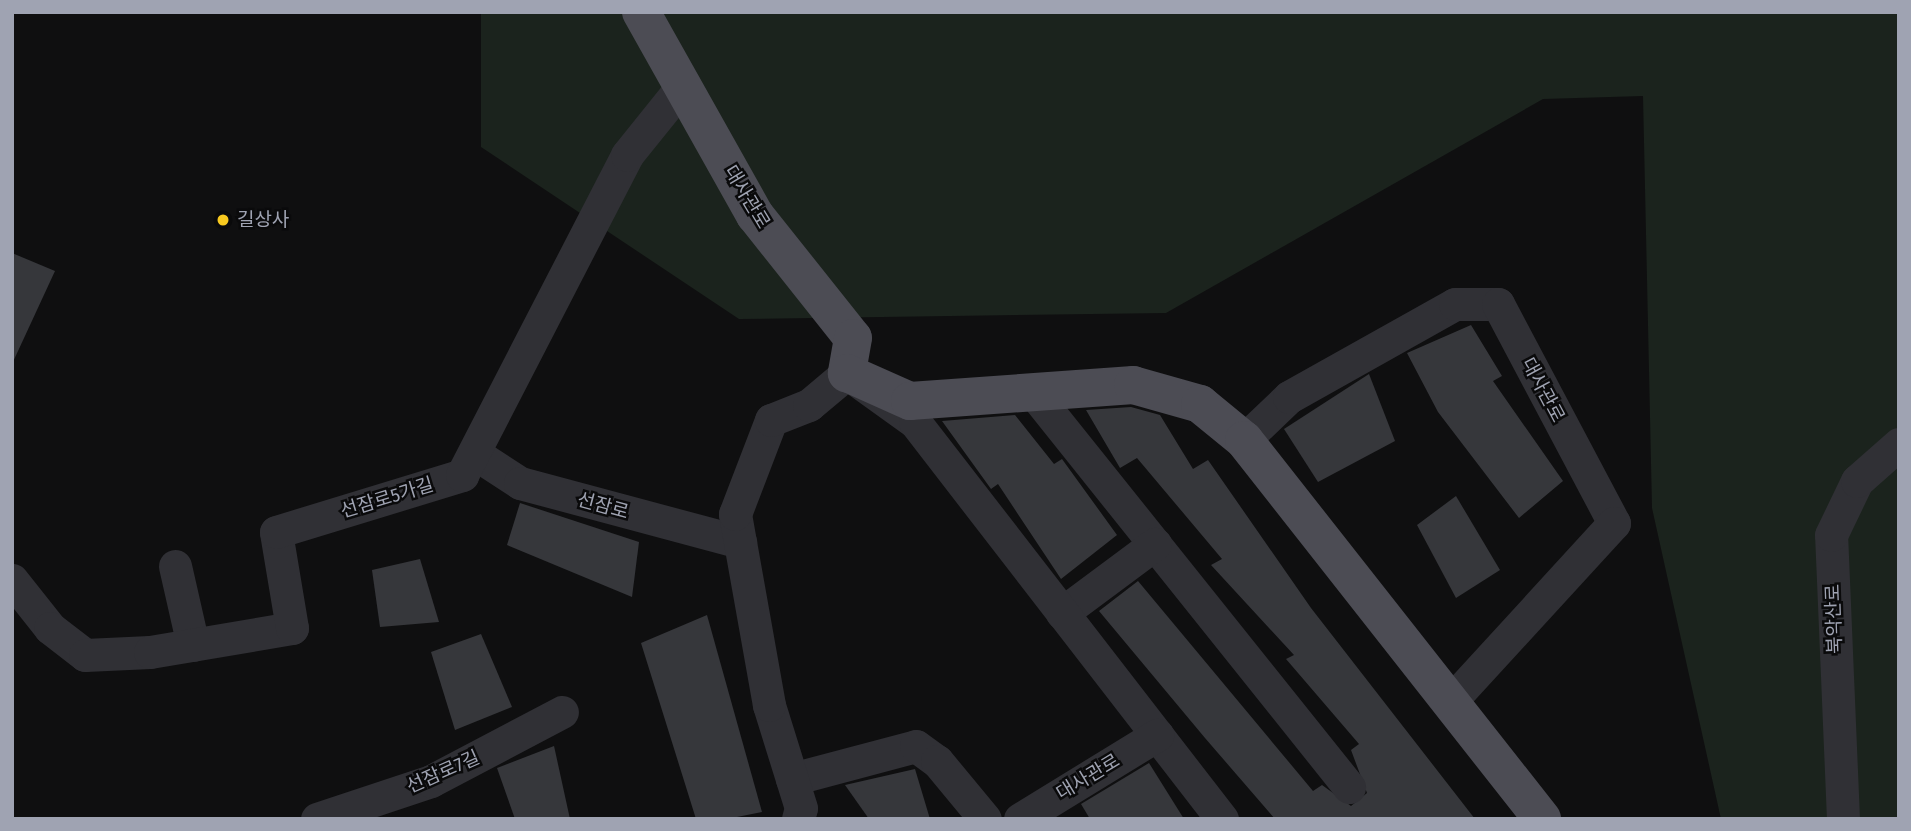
<!DOCTYPE html>
<html>
<head>
<meta charset="utf-8">
<style>
	body { margin:0 }
	#map { position:relative; width:1911px; height:831px; overflow:hidden; background:#0f0f10; font-family:"Fira Sans Condensed","Noto Sans KR",sans-serif }
	div>[style] { position:absolute }
	.green>* { inset:0; background:#1b231d }
	.building>* { inset:0; background:#36373b }
	.minor>* { height:33px; margin:-16.5px; padding:0 16.5px; transform-origin:16.5px; border-radius:16.5px; background:#303035 }
	.major>* { height:38px; margin:-19px; padding:0 19px; transform-origin:19px; border-radius:19px; background:#4c4c54 }
	.dots>* { width:19px; height:19px; translate:-50% -50%; box-sizing:border-box; border:4px solid #0a0a0b; border-radius:50% }
	span { translate:-50% -50%; white-space:nowrap; text-align:center; line-height:1.15; -webkit-text-stroke:5px #0a0a0b; paint-order:stroke }
	.street-label { font-size:19px; color:#9fa3b2 }
	.poi-label { font-size:19px; color:#9fa3b2 }
	.left { translate:0 -50%; text-align:left }
	.frame { position:absolute; inset:0; border:14px solid #9fa3b2; pointer-events:none }
</style>
</head>
<body>
<div id="map">
	<div class="green">
		<div style="clip-path:polygon(481px 12px,1899px 12px,1899px 819px,1721px 819px,1652px 508px,1643px 96px,1543px 99px,1166px 313px,739px 319px,481px 147px)"></div>
	</div>
	<div class="building">
		<div style="clip-path:polygon(12px 253px,55px 271px,12px 364px)"></div>
		<div style="clip-path:polygon(1471px 325px,1502px 376px,1493px 381px,1563px 481px,1519px 518px,1438px 412px,1407px 353px)"></div>
		<div style="clip-path:polygon(1369px 374px,1395px 441px,1318px 482px,1284px 429px)"></div>
		<div style="clip-path:polygon(1131px 407px,1160px 415px,1193px 469px,1208px 460px,1311px 608px,1475px 819px,1275px 819px,1205px 738px,1099px 611px,1138px 581px,1313px 791px,1322px 785px,1351px 806px,1367px 793px,1351px 750px,1359px 744px,1286px 659px,1294px 655px,1211px 565px,1222px 559px,1137px 458px,1120px 468px,1086px 410px)"></div>
		<div style="clip-path:polygon(1015px 415px,1054px 464px,1062px 459px,1117px 535px,1061px 579px,998px 484px,991px 489px,942px 421px)"></div>
		<div style="clip-path:polygon(1456px 496px,1500px 570px,1456px 598px,1417px 525px)"></div>
		<div style="clip-path:polygon(520px 503px,639px 542px,632px 597px,507px 545px)"></div>
		<div style="clip-path:polygon(420px 559px,439px 622px,380px 627px,372px 570px)"></div>
		<div style="clip-path:polygon(707px 615px,762px 812px,727px 819px,696px 819px,641px 643px)"></div>
		<div style="clip-path:polygon(481px 634px,512px 707px,455px 730px,431px 652px)"></div>
		<div style="clip-path:polygon(554px 746px,570px 819px,515px 819px,497px 768px)"></div>
		<div style="clip-path:polygon(1149px 763px,1184px 819px,1090px 819px,1081px 804px)"></div>
		<div style="clip-path:polygon(915px 769px,930px 819px,869px 819px,845px 785px)"></div>
	</div>
	<div class="minor">
		<div style="left:1033px;top:392px;width:506px;rotate:51.34deg"></div>
		<div style="left:1244px;top:440px;width:62px;rotate:-43.7deg"></div>
		<div style="left:1289px;top:397px;width:190px;rotate:-29.3deg"></div>
		<div style="left:1455px;top:304px;width:43px"></div>
		<div style="left:1498px;top:304px;width:248px;rotate:62.1deg"></div>
		<div style="left:1614px;top:523px;width:243px;rotate:132.5deg"></div>
		<div style="left:474px;top:453px;width:55px;rotate:33.1deg"></div>
		<div style="left:520px;top:483px;width:228px;rotate:15deg"></div>
		<div style="left:175px;top:566px;width:81px;rotate:77.2deg"></div>
		<div style="left:12px;top:580px;width:61px;rotate:51.6deg"></div>
		<div style="left:50px;top:628px;width:44px;rotate:37.6deg"></div>
		<div style="left:85px;top:655px;width:65px;rotate:-2.6deg"></div>
		<div style="left:150px;top:652px;width:144px;rotate:-9.6deg"></div>
		<div style="left:292px;top:628px;width:97px;rotate:-99.5deg"></div>
		<div style="left:276px;top:532px;width:195px;rotate:-17deg"></div>
		<div style="left:462px;top:475px;width:360px;rotate:-62.7deg"></div>
		<div style="left:627px;top:155px;width:91px;rotate:-51.2deg"></div>
		<div style="left:1062px;top:613px;width:116px;rotate:-36.6deg"></div>
		<div style="left:792px;top:779px;width:128px;rotate:-14.9deg"></div>
		<div style="left:916px;top:746px;width:26px;rotate:36deg"></div>
		<div style="left:937px;top:761px;width:75px;rotate:50.4deg"></div>
		<div style="left:317px;top:819px;width:120px;rotate:-18.4deg"></div>
		<div style="left:431px;top:781px;width:148px;rotate:-27.8deg"></div>
		<div style="left:798px;top:819px;width:11px;rotate:-75deg"></div>
		<div style="left:801px;top:808px;width:108px;rotate:-107.3deg"></div>
		<div style="left:769px;top:705px;width:194px;rotate:-100.1deg"></div>
		<div style="left:735px;top:514px;width:101px;rotate:-69deg"></div>
		<div style="left:771px;top:420px;width:41px;rotate:-21.5deg"></div>
		<div style="left:809px;top:405px;width:50px;rotate:-40.1deg"></div>
		<div style="left:847px;top:373px;width:84px;rotate:35.8deg"></div>
		<div style="left:915px;top:422px;width:502px;rotate:52.29deg"></div>
		<div style="left:1020px;top:819px;width:161px;rotate:-31.5deg"></div>
		<div style="left:1843px;top:819px;width:284px;rotate:-92.4deg"></div>
		<div style="left:1831px;top:535px;width:60px;rotate:-64.3deg"></div>
		<div style="left:1857px;top:481px;width:56px;rotate:-41.4deg"></div>
	</div>
	<div class="major">
		<div style="left:641px;top:12px;width:233px;rotate:60.7deg"></div>
		<div style="left:755px;top:215px;width:157px;rotate:51.5deg"></div>
		<div style="left:853px;top:338px;width:36px;rotate:100deg"></div>
		<div style="left:847px;top:373px;width:69px;rotate:24deg"></div>
		<div style="left:910px;top:401px;width:224px;rotate:-4.1deg"></div>
		<div style="left:1133px;top:385px;width:70px;rotate:15.8deg"></div>
		<div style="left:1200px;top:404px;width:57px;rotate:39.3deg"></div>
		<div style="left:1244px;top:440px;width:482px;rotate:51.8deg"></div>
	</div>
	<div class="dots">
		<div style="left:223px;top:220px;background:#f8c91f"></div>
	</div>
	<div class="street-label">
		<span style="left:747px;top:197px;rotate:59deg">대사관로</span>
		<span style="left:1543px;top:390px;rotate:62deg">대사관로</span>
		<span style="left:387px;top:498px;rotate:-17deg">선잠로5가길</span>
		<span style="left:603px;top:506px;rotate:15deg">선잠로</span>
		<span style="left:1834px;top:619px;rotate:-92deg">북악산로</span>
		<span style="left:443px;top:772px;rotate:-24deg">선잠로7길</span>
		<span style="left:1088px;top:777px;rotate:-31deg">대사관로</span>
	</div>
	<div class="poi-label">
		<span class="left" style="left:237px;top:220px">길상사</span>
	</div>
	<div class="frame"></div>
</div>
</body>
</html>
